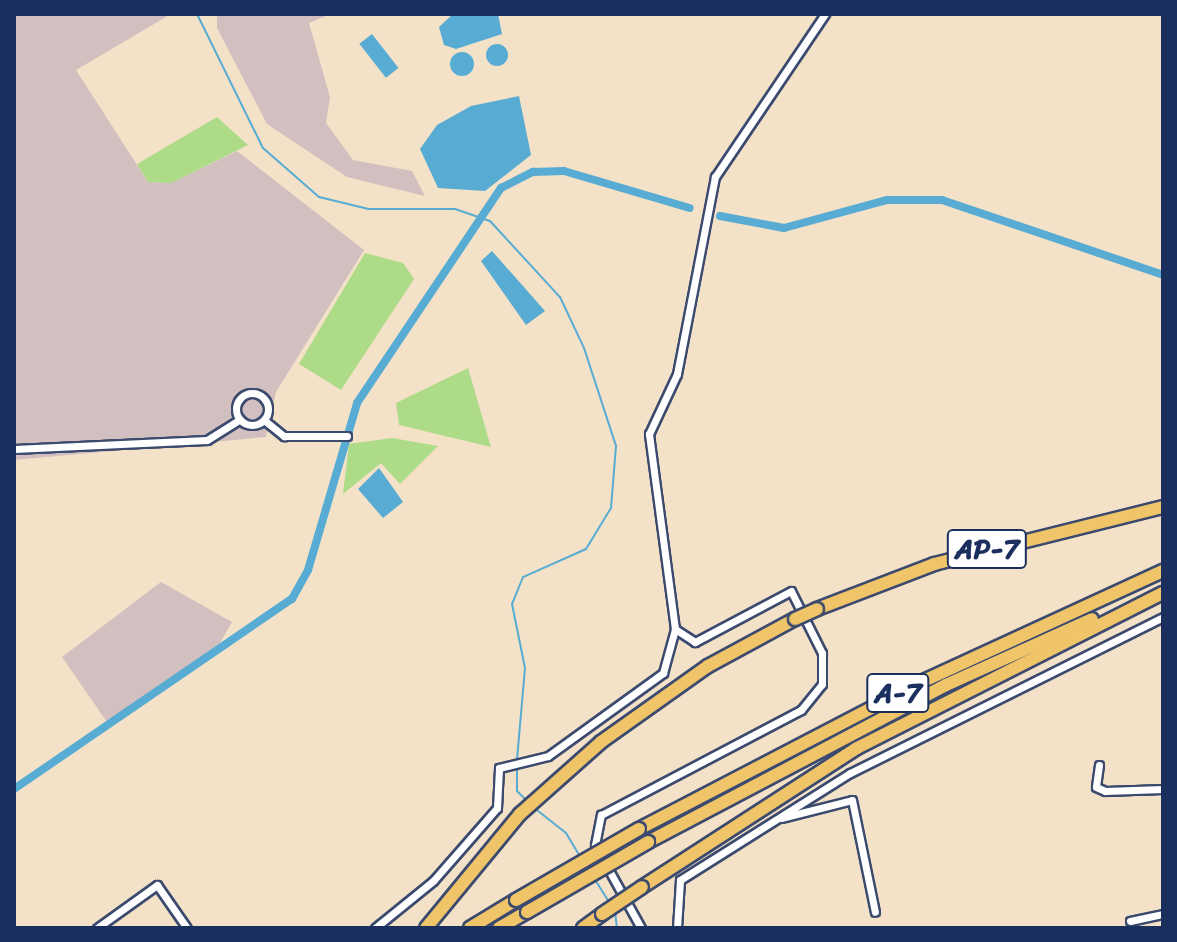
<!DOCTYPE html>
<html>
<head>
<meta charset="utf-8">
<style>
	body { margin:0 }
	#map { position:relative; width:1177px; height:942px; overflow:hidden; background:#f3e2c7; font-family:Sriracha,sans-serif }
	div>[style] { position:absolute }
	.industrial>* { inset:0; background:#d2bfbf }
	.green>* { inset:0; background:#addb88 }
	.water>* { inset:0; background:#58acd4; transform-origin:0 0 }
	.round { border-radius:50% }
	.stream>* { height:2px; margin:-1px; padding:0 1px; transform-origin:1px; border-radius:1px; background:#58acd4 }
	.canal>* { height:8px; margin:-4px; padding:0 4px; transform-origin:4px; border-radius:4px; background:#58acd4 }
	.roads { filter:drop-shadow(2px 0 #3b4a6e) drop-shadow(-2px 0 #3b4a6e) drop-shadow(0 2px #3b4a6e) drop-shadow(0 -2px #3b4a6e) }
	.minor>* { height:7px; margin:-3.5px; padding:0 3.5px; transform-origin:3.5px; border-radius:3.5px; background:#fff }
	.minor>.ring { margin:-3.5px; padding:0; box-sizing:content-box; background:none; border:7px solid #fff; border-radius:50% }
	.motorway>* { height:12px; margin:-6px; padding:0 6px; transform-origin:6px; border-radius:6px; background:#f0c469 }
	.bridges { filter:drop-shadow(2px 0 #3b4a6e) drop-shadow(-2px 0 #3b4a6e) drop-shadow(0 2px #3b4a6e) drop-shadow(0 -2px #3b4a6e) }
	.motorway-bridge>* { height:12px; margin:-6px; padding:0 6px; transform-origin:6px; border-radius:6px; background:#f0c469 }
	span { translate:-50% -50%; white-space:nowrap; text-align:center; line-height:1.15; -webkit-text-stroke:6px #fff; paint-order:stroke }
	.shield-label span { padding:2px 6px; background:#fff; border:2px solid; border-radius:6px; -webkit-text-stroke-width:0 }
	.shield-label { font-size:28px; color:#1b2f5e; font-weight:700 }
	.frame { position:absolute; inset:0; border:16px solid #1b2f5e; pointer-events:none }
</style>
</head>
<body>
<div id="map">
	<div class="industrial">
		<div style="clip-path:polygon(14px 14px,171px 14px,76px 70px,148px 182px,171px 183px,237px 151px,364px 250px,276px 392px,266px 437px,14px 460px)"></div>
		<div style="clip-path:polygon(217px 14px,331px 14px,309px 23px,330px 97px,326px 123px,353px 160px,412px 171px,425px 196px,347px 177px,267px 124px,217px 28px)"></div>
		<div style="clip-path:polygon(161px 582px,232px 622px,220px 643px,107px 722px,62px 657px)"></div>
	</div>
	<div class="green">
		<div style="clip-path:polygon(217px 117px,248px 145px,171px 183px,148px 182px,137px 164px)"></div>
		<div style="clip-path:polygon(365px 253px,403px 263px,414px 279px,341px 390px,299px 364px)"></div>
		<div style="clip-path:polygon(468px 368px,491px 447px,399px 425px,396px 403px)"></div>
		<div style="clip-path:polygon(392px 438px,438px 446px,400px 484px,381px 463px,343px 494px,349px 444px)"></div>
	</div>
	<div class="water">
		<div style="clip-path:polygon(453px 14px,498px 14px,502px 34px,456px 49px,444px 45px,439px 27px)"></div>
		<div style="left:372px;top:34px;width:43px;height:16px;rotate:52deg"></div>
		<div class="round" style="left:486px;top:44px;width:22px;height:22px"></div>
		<div class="round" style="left:450px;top:52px;width:24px;height:24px"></div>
		<div style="clip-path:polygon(519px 96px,531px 155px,485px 191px,438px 188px,420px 149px,437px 125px,471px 106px)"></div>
		<div style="clip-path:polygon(492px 251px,545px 311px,526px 325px,481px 261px)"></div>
		<div style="clip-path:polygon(379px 468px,403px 502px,383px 518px,358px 489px)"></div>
	</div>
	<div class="stream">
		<div style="left:197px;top:14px;width:149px;rotate:63.8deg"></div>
		<div style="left:263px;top:148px;width:74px;rotate:41.2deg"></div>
		<div style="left:319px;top:197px;width:51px;rotate:13.5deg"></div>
		<div style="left:369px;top:209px;width:86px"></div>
		<div style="left:455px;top:209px;width:37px;rotate:19deg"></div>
		<div style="left:490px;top:221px;width:103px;rotate:47.4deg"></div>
		<div style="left:560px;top:297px;width:56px;rotate:64.8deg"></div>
		<div style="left:584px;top:348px;width:103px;rotate:71.9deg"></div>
		<div style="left:616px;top:446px;width:62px;rotate:94.6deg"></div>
		<div style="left:611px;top:508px;width:48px;rotate:121.4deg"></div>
		<div style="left:586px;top:549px;width:69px;rotate:156deg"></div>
		<div style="left:523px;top:577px;width:29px;rotate:112deg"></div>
		<div style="left:512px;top:604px;width:65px;rotate:78.5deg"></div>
		<div style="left:525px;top:668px;width:91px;rotate:95deg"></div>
		<div style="left:517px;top:765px;width:26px;rotate:90deg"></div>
		<div style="left:517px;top:791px;width:13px;rotate:45deg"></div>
		<div style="left:533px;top:807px;width:42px;rotate:38.2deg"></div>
		<div style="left:566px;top:833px;width:27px;rotate:59deg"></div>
		<div style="left:594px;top:878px;width:31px;rotate:58deg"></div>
		<div style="left:615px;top:912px;width:16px;rotate:83deg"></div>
	</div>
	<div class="canal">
		<div style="left:720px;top:216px;width:65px;rotate:10.6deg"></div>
		<div style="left:784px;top:228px;width:107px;rotate:-15.2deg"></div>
		<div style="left:887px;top:200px;width:55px"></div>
		<div style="left:942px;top:200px;width:233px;rotate:18.7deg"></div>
		<div style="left:14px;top:789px;width:337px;rotate:-34.4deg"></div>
		<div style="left:292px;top:599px;width:33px;rotate:-61deg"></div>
		<div style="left:308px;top:570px;width:174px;rotate:-73.6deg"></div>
		<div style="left:357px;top:403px;width:259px;rotate:-56.2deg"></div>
		<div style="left:501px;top:188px;width:36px;rotate:-27deg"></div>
		<div style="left:533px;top:172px;width:31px;rotate:-2deg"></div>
		<div style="left:564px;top:171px;width:131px;rotate:16.4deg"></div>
	</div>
	<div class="roads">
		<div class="minor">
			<div class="ring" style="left:236px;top:393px;width:25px;height:25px"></div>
			<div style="left:264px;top:420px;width:26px;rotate:39deg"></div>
			<div style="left:284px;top:436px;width:63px"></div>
			<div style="left:14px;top:449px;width:193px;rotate:-2.7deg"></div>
			<div style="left:207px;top:440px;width:39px;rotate:-32deg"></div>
			<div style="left:1099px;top:765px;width:22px;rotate:98deg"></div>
			<div style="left:1096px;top:787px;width:10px;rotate:24deg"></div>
			<div style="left:1105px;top:791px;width:58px;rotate:-2deg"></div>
			<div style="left:781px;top:818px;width:73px;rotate:-14.2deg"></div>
			<div style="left:852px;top:800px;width:114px;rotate:78.4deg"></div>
			<div style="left:1130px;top:921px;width:34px;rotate:-12deg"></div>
			<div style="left:97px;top:928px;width:74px;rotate:-35.6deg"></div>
			<div style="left:157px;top:885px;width:52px;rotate:55.1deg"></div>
			<div style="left:375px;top:928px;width:75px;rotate:-39deg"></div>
			<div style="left:433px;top:881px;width:97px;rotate:-48.8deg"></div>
			<div style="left:497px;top:808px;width:40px;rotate:-87.1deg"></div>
			<div style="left:499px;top:768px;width:50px;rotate:-13.8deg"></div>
			<div style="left:548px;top:756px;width:142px;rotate:-35.8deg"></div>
			<div style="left:663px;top:673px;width:46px;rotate:-74.7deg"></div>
			<div style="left:641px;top:928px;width:95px;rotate:-119deg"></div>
			<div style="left:595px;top:845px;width:31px;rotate:-79deg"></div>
			<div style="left:601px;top:815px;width:226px;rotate:-27.7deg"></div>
			<div style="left:801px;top:710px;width:33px;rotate:-51deg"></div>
			<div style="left:822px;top:684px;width:31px;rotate:-90deg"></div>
			<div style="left:822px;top:653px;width:69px;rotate:-116.6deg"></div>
			<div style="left:791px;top:591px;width:109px;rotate:152deg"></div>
			<div style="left:695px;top:642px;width:24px;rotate:-147deg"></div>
			<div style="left:675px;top:629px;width:197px;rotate:-97.6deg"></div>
			<div style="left:649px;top:434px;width:66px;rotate:-65deg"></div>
			<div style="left:677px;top:374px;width:201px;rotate:-79.1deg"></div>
			<div style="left:715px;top:177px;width:197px;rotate:-56deg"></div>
			<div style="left:677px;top:928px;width:48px;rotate:-86.4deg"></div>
			<div style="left:680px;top:880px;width:201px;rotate:-32.2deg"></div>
			<div style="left:850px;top:773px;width:350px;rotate:-26.5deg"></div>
		</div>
		<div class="motorway">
			<div style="left:817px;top:609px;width:125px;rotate:-21deg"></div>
			<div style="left:934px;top:564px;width:236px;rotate:-14deg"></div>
			<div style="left:639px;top:829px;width:314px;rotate:-27.5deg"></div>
			<div style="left:917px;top:684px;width:271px;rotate:-24.7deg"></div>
			<div style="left:648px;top:842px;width:337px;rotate:-27.8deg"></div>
			<div style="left:946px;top:685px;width:160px;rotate:-24.3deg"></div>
			<div style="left:642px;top:887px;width:256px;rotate:-32.9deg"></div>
			<div style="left:857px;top:748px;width:343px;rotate:-26.9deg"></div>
			<div style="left:426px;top:928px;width:148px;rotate:-50.5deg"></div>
			<div style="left:520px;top:814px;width:108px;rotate:-41.6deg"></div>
			<div style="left:601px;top:742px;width:131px;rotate:-35.4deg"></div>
			<div style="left:708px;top:666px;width:99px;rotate:-28.4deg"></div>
			<div style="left:470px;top:928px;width:54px;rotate:-31.3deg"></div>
			<div style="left:499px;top:928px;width:32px;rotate:-30deg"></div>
			<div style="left:583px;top:928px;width:24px;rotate:-36deg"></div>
		</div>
	</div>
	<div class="bridges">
		<div class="motorway-bridge">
			<div style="left:795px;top:619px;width:24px;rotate:-24deg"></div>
			<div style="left:516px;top:900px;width:142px;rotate:-30deg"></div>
			<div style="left:527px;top:912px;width:140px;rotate:-30deg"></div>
			<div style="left:602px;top:914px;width:48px;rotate:-34deg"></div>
		</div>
	</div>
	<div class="shield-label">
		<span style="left:987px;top:549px">AP-7</span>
		<span style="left:898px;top:693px">A-7</span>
	</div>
	<div class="frame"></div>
</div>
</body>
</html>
